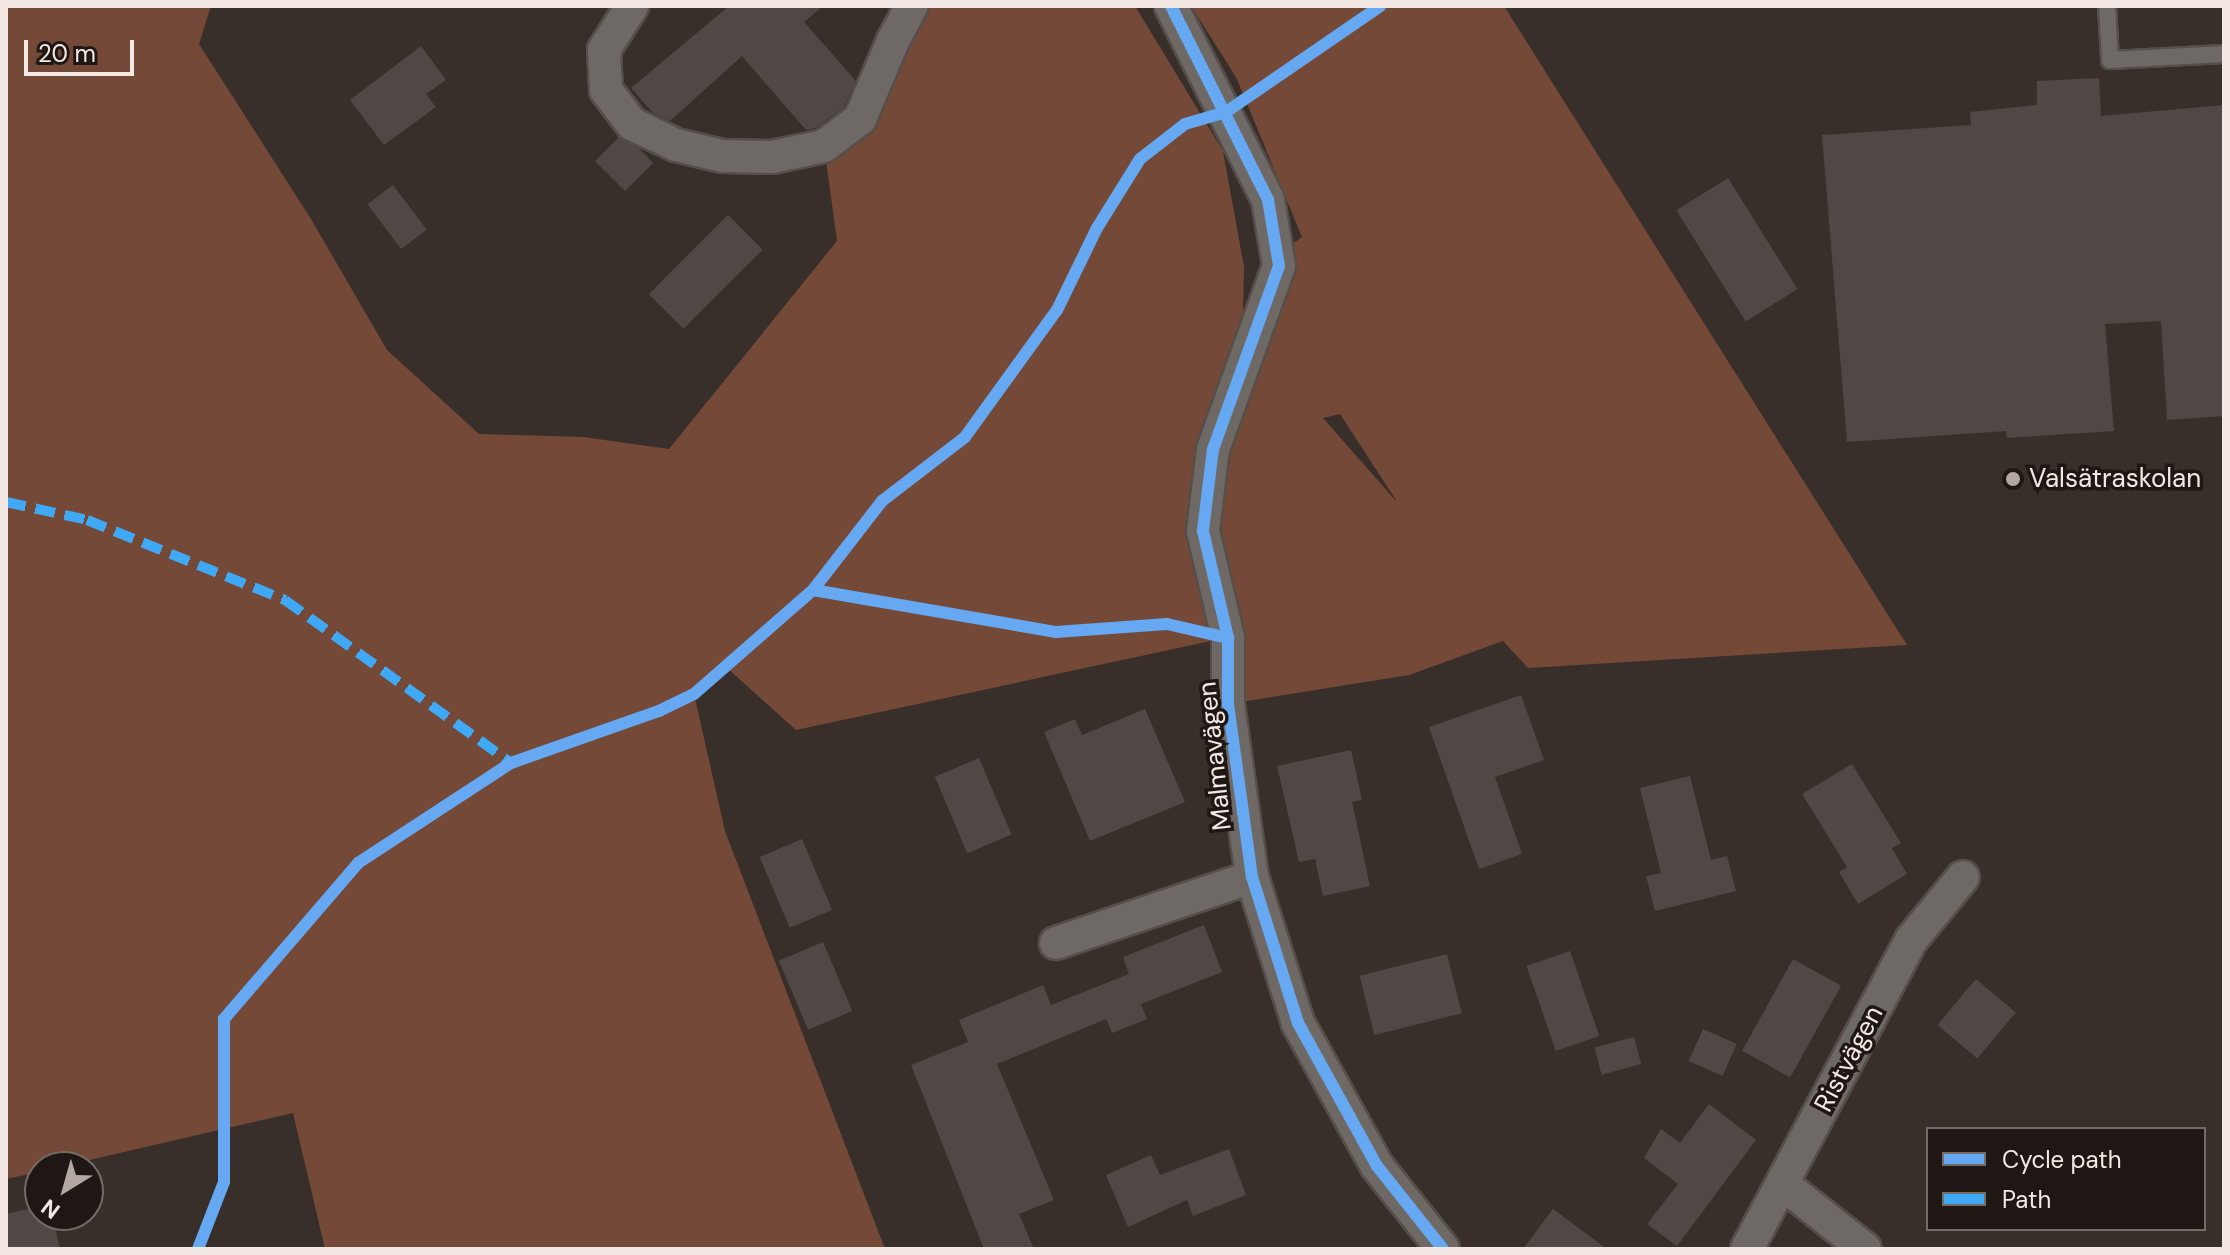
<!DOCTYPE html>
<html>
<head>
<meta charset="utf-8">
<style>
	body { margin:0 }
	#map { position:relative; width:2230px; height:1255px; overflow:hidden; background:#382f2b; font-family:"DM Sans",sans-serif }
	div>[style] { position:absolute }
	.green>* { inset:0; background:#744937 }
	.building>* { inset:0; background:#504844; transform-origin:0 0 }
	.roads { filter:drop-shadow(2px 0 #564e4a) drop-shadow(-2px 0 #564e4a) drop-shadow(0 2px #564e4a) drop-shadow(0 -2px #564e4a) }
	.lane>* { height:16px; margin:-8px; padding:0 8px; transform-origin:8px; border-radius:8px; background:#6f6966 }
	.street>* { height:32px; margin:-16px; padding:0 16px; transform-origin:16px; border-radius:16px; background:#6f6966 }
	.quiet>* { height:10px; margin-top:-5px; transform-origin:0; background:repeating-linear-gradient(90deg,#3fa9f5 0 20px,transparent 0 30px) }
	.cycleway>* { height:12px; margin:-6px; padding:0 6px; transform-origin:6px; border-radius:6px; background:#66a8f1 }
	.dots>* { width:22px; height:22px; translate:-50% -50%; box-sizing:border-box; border:4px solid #1e1714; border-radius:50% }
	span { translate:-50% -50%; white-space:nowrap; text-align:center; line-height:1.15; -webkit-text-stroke:7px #1e1714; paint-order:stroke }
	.poi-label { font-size:26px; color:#f4e8e4 }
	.left { translate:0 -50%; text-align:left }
	.street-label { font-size:26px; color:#f4e8e4 }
	.frame { position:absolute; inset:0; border:8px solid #f4e8e4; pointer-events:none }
	.legend { position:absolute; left:1926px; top:1127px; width:280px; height:104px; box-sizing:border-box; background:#1e1714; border:2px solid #746b67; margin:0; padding:10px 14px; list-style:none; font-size:24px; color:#f4e8e4 }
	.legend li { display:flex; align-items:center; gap:16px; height:40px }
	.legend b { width:40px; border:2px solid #746b67 }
	.north { position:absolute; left:24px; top:1151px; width:80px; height:80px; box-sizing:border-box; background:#1e1714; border:2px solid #746b67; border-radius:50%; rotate:217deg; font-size:22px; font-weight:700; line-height:32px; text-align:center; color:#f4e8e4 }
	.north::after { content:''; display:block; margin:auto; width:28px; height:36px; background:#b2a7a3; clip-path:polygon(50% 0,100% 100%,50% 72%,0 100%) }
	.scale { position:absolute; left:24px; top:40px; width:110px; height:36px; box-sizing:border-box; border:4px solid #f4e8e4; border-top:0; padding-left:10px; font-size:24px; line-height:28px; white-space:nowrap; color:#f4e8e4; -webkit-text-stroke:6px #1e1714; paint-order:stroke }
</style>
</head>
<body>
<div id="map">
	<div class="green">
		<div style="clip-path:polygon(evenodd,6px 6px,211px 6px,199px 44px,311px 219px,387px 350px,479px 434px,583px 437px,669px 449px,837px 241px,824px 146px,912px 6px,1135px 6px,1223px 151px,1244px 267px,1242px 362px,1277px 255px,1302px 237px,1236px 77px,1191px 6px,1504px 6px,1907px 645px,1528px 668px,1503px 641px,1409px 675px,1228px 704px,1211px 641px,796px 730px,726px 667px,694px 694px,725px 831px,885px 1249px,325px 1249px,293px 1113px,59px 1167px,40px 1167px,40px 1172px,6px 1179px,6px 6px,1340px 414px,1396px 500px,1396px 501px,1323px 418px,1340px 414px)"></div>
	</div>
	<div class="building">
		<div style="clip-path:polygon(729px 6px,823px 6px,804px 22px,856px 81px,844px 107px,816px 128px,806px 130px,742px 56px,670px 121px,653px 113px,631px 88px)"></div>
		<div style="clip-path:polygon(421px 46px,446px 80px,426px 94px,436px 107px,384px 145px,350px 100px)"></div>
		<div style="clip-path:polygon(2099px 78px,2101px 116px,2224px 105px,2224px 416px,2167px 420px,2161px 321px,2105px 324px,2114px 431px,2007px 438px,2006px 431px,1847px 442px,1822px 135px,1971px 125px,1970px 112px,2037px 105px,2037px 81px)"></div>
		<div style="clip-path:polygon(619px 137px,639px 148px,653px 163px,625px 191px,595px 161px)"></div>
		<div style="left:1728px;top:178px;width:131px;height:61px;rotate:58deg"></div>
		<div style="left:393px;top:185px;width:56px;height:32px;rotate:53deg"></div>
		<div style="left:728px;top:215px;width:49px;height:112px;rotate:45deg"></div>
		<div style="clip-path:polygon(1521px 695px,1544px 760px,1495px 777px,1522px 854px,1479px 869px,1429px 727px)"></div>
		<div style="clip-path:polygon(1145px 709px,1185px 802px,1090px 841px,1044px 732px,1075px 719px,1082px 735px)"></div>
		<div style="clip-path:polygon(1351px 750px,1362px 800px,1352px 802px,1370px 886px,1323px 896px,1315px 859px,1299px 862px,1277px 766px)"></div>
		<div style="left:979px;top:758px;width:83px;height:48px;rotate:67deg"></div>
		<div style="clip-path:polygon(1852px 764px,1901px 843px,1892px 848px,1907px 874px,1858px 904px,1839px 872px,1847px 867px,1802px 794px)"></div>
		<div style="clip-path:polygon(1690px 776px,1711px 860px,1727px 856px,1736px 891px,1655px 911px,1646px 876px,1661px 873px,1640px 788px)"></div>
		<div style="left:802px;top:839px;width:77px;height:46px;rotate:67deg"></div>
		<div style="clip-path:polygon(1204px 925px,1222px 972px,1141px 1004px,1147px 1019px,1112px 1033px,1106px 1019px,997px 1064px,1054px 1200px,1019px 1214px,1034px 1249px,984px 1249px,911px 1065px,968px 1042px,959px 1020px,1043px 985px,1051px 1005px,1129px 974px,1123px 957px)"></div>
		<div style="left:823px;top:942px;width:75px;height:48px;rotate:67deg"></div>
		<div style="left:1570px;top:951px;width:90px;height:46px;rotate:71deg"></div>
		<div style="left:1447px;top:954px;width:61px;height:90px;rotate:76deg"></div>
		<div style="left:1793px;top:959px;width:55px;height:105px;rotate:29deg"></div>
		<div style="left:1976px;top:979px;width:52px;height:60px;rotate:40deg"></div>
		<div style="left:1703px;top:1029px;width:37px;height:35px;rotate:24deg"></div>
		<div style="left:1634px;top:1037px;width:28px;height:41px;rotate:75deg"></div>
		<div style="clip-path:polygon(1709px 1104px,1756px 1140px,1677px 1246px,1647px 1224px,1678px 1184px,1644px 1158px,1661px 1129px,1680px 1143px)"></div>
		<div style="clip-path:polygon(1229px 1149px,1246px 1195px,1193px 1216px,1187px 1200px,1128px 1227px,1106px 1175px,1151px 1155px,1160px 1175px)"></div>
		<div style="clip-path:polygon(40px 1206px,40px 1215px,52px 1215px,60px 1249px,6px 1249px,6px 1214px)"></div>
		<div style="clip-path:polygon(1553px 1209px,1607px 1249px,1523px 1249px)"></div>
	</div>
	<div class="roads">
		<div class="lane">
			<div style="left:2107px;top:6px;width:54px;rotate:86.8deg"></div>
			<div style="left:2110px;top:60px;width:114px;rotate:-3deg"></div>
		</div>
		<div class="street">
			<div style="left:632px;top:6px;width:52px;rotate:122.5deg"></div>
			<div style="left:604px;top:50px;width:40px;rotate:87.1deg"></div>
			<div style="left:606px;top:90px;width:43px;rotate:52.6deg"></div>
			<div style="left:632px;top:124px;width:49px;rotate:25.5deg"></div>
			<div style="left:676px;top:145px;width:47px;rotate:13.4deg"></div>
			<div style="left:722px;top:156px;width:50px;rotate:1.1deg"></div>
			<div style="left:772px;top:157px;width:53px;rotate:-11.9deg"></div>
			<div style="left:824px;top:146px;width:45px;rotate:-36.9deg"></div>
			<div style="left:860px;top:119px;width:85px;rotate:-67.1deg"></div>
			<div style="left:893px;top:41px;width:40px;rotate:-62deg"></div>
			<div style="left:1171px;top:6px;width:217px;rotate:63.4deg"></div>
			<div style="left:1268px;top:200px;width:67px;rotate:80.5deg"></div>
			<div style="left:1279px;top:266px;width:195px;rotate:109.8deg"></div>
			<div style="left:1213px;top:449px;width:83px;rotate:97deg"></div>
			<div style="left:1203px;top:531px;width:110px;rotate:76.8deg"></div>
			<div style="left:1228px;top:638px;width:66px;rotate:90deg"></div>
			<div style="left:1228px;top:704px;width:175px;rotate:82.1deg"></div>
			<div style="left:1252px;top:877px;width:153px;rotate:72.5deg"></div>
			<div style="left:1298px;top:1023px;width:163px;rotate:61.1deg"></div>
			<div style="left:1377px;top:1166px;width:106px;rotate:51.5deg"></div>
			<div style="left:1056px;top:943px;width:207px;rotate:-18.6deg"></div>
			<div style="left:1784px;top:1185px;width:103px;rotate:38.3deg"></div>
			<div style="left:1747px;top:1249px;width:351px;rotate:-62deg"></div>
			<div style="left:1912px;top:939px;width:80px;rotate:-50.6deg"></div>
		</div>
	</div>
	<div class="quiet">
		<div style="left:6px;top:502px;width:83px;rotate:12.5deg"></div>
		<div style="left:87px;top:520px;width:214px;rotate:22deg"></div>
		<div style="left:285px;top:600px;width:279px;rotate:35.8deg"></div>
	</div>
	<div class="cycleway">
		<div style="left:1171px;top:6px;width:217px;rotate:63.4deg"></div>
		<div style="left:1268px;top:200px;width:67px;rotate:80.5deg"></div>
		<div style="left:1279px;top:266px;width:195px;rotate:109.8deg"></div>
		<div style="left:1213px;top:449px;width:83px;rotate:97deg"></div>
		<div style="left:1203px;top:531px;width:110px;rotate:76.8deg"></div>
		<div style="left:1228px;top:638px;width:66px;rotate:90deg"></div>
		<div style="left:1228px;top:704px;width:175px;rotate:82.1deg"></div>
		<div style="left:1252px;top:877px;width:153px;rotate:72.5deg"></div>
		<div style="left:1298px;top:1023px;width:163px;rotate:61.1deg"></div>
		<div style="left:1377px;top:1166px;width:106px;rotate:51.5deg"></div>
		<div style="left:813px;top:590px;width:247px;rotate:9.8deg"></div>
		<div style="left:1056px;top:632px;width:111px;rotate:-4.1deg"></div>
		<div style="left:1167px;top:624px;width:63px;rotate:12.9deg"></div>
		<div style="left:198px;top:1249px;width:72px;rotate:-68.8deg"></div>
		<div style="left:224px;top:1182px;width:163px;rotate:-90deg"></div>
		<div style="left:224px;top:1019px;width:206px;rotate:-49.3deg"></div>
		<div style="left:358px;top:863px;width:183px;rotate:-33.2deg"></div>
		<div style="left:511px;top:763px;width:157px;rotate:-19.4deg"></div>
		<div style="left:659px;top:711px;width:39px;rotate:-26deg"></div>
		<div style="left:694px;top:694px;width:158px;rotate:-41.2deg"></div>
		<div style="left:813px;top:590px;width:113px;rotate:-52.2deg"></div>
		<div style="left:882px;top:501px;width:105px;rotate:-37.6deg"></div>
		<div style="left:965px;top:437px;width:157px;rotate:-54.1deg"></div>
		<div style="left:1057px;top:310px;width:91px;rotate:-64deg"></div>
		<div style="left:1097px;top:228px;width:81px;rotate:-58.1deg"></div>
		<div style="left:1140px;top:159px;width:57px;rotate:-37.9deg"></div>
		<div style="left:1185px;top:124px;width:43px;rotate:-16.3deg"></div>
		<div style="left:1226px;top:112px;width:187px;rotate:-34.5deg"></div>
	</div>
	<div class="dots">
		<div style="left:2013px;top:479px;background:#b2a7a3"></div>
	</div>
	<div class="poi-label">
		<span class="left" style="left:2029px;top:479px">Valsätraskolan</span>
	</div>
	<div class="street-label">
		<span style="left:1215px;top:756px;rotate:-96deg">Malmavägen</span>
		<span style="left:1849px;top:1059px;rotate:-62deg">Ristvägen</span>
	</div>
	<div class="frame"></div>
	<ul class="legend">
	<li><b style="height:10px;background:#66a8f1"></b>Cycle path</li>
	<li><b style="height:10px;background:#3fa9f5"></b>Path</li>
	</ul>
	<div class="north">N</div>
	<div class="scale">20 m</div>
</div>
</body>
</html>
